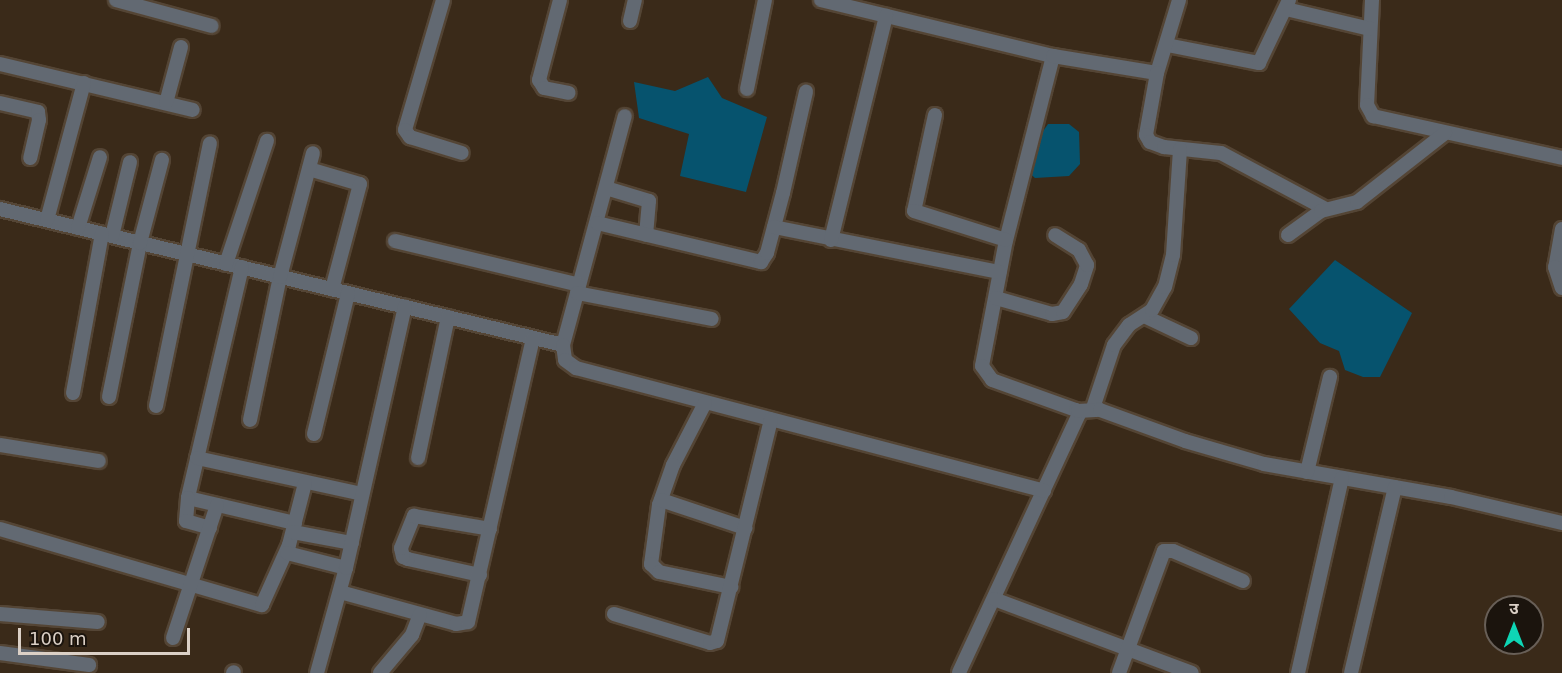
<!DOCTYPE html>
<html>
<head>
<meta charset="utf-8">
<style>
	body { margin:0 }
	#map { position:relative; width:1562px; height:673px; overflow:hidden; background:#3a2a19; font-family:"DejaVu Sans","Noto Sans Devanagari",sans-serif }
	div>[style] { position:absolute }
	.water>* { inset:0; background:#06536e }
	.roads { filter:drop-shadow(2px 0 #544535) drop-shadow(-2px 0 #544535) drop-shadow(0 2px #544535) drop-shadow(0 -2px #544535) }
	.minor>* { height:14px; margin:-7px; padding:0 7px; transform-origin:7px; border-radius:7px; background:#626972 }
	span { translate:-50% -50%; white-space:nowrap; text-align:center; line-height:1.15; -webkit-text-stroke:4.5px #1b140d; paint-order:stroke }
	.north { position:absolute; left:1484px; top:595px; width:60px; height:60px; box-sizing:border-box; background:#1b140d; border:2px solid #685f57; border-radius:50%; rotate:0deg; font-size:16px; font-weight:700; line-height:24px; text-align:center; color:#dbd0c6 }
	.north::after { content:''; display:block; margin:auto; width:21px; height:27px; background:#0ed5b5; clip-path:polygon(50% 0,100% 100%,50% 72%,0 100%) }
	.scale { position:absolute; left:18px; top:628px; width:172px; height:27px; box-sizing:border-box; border:3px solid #dbd0c6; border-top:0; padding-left:8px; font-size:18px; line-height:21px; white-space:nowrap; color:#dbd0c6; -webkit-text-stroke:4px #1b140d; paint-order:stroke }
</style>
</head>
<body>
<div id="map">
	<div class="water">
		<div style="clip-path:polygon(708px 77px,722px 98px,767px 117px,746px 192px,680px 176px,689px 134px,639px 118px,634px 82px,675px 91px)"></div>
		<div style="clip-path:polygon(1048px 124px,1069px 124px,1079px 132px,1080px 164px,1069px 176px,1035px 178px,1027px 171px,1032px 147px)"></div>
		<div style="clip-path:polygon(1335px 260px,1412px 313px,1380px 377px,1363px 377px,1345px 370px,1339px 351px,1320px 343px,1289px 309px)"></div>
	</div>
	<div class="roads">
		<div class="minor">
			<div style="left:116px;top:0;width:99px;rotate:15.2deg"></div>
			<div style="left:443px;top:0;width:135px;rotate:106.3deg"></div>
			<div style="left:405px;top:130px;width:9px;rotate:54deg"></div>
			<div style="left:410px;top:137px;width:54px;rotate:17.1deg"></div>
			<div style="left:560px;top:0;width:83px;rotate:104.7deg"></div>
			<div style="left:539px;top:80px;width:9px;rotate:58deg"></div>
			<div style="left:544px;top:88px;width:25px;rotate:11deg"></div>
			<div style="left:821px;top:0;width:239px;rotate:13.6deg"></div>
			<div style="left:1053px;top:56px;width:190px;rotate:104.3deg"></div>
			<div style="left:1006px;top:240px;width:128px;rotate:100.8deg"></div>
			<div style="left:982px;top:366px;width:17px;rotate:54deg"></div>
			<div style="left:992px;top:380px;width:89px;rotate:19.7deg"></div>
			<div style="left:1076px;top:410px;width:5px;rotate:53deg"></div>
			<div style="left:1079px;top:414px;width:285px;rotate:114.9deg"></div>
			<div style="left:1372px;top:0;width:105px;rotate:92.7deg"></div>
			<div style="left:1367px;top:105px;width:13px;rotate:61deg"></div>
			<div style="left:1373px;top:116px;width:194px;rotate:12.5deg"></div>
			<div style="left:1286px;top:9px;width:86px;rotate:13.4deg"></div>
			<div style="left:630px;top:21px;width:22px;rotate:-77deg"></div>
			<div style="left:1167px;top:45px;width:94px;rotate:11.1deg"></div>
			<div style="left:1259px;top:63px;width:70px;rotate:-64.5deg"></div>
			<div style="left:1053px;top:56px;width:105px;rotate:9.3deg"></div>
			<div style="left:1157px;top:73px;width:76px;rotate:-73.2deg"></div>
			<div style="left:0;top:64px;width:198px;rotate:13.4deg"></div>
			<div style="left:1157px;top:73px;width:63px;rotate:100.1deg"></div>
			<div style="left:1146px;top:135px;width:8px;rotate:60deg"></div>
			<div style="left:1150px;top:142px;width:15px;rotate:20deg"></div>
			<div style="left:1164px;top:147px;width:57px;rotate:6deg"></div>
			<div style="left:1221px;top:153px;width:119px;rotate:28.1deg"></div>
			<div style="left:747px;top:89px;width:91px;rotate:-78.6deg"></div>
			<div style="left:0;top:103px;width:39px;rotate:13deg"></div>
			<div style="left:38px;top:112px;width:8px;rotate:83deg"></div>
			<div style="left:39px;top:120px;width:39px;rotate:103deg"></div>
			<div style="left:166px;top:103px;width:58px;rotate:-75deg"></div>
			<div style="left:935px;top:115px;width:98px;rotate:102.3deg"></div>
			<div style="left:914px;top:211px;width:96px;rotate:17.5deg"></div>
			<div style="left:309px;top:169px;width:53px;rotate:16.4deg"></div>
			<div style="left:360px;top:184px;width:109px;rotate:104.9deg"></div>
			<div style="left:606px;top:188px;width:45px;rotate:16.8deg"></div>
			<div style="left:649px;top:201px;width:34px;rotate:95deg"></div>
			<div style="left:0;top:209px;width:579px;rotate:13.58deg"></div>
			<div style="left:563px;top:345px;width:237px;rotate:-74.9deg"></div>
			<div style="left:47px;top:220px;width:142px;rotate:-74.9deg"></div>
			<div style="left:597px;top:223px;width:169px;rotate:13.4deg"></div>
			<div style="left:761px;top:262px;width:11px;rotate:-56deg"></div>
			<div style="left:767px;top:253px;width:62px;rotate:-75.1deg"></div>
			<div style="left:783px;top:193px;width:104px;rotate:-77.2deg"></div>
			<div style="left:774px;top:227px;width:230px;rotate:11.3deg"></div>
			<div style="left:78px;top:228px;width:74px;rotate:-72.8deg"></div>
			<div style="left:1562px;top:229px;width:39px;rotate:100deg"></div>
			<div style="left:1555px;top:267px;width:22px;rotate:72deg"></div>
			<div style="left:1288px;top:235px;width:41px;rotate:-36deg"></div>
			<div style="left:1321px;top:211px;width:37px;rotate:-14deg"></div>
			<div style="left:1357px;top:202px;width:112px;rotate:-38.1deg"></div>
			<div style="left:112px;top:236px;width:76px;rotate:-76.3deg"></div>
			<div style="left:831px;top:240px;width:231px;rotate:-76.2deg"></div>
			<div style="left:395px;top:241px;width:189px;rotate:13.4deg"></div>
			<div style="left:226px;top:264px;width:130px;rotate:-71.6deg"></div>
			<div style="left:242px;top:267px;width:237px;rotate:103.2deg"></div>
			<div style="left:188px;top:498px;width:110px;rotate:13.2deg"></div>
			<div style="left:577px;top:293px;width:137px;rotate:10.9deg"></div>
			<div style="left:996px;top:298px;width:58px;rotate:15.9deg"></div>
			<div style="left:1052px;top:314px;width:11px;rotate:-10deg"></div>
			<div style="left:1063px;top:312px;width:33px;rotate:-57deg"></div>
			<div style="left:1081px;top:284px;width:20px;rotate:-72deg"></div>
			<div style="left:1087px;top:265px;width:17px;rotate:-118deg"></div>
			<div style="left:1079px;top:250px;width:28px;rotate:-148deg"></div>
			<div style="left:1144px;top:316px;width:52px;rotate:25.1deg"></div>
			<div style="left:563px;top:345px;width:15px;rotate:82deg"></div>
			<div style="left:565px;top:360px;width:14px;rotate:36deg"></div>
			<div style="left:576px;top:368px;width:484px;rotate:14.7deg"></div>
			<div style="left:73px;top:393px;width:162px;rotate:-79.7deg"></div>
			<div style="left:109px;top:397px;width:157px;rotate:-78.6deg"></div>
			<div style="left:140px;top:243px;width:86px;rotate:-75.2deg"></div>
			<div style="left:705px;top:403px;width:70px;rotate:117.3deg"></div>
			<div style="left:673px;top:465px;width:42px;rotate:109.3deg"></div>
			<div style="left:659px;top:505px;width:60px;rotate:97.7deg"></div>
			<div style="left:651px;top:564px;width:11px;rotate:45deg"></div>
			<div style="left:659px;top:572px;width:74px;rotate:11.8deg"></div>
			<div style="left:156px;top:406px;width:268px;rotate:-78.4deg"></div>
			<div style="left:1093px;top:408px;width:66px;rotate:-71.6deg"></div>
			<div style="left:1114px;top:345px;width:25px;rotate:-53deg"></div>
			<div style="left:1129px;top:325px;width:27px;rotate:-33deg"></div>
			<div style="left:1152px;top:310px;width:26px;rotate:-61deg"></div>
			<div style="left:1165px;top:287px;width:33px;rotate:-76deg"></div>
			<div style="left:1173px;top:255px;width:106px;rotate:-86.2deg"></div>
			<div style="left:1078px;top:411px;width:22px;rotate:-3deg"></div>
			<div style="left:1100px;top:410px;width:90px;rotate:20deg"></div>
			<div style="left:1185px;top:441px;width:82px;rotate:16.2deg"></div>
			<div style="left:1264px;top:464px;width:190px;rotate:10deg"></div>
			<div style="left:1451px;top:497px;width:114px;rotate:13.2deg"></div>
			<div style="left:250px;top:420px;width:146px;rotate:-78.2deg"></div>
			<div style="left:280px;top:277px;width:128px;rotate:-75.1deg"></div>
			<div style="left:314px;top:434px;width:145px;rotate:-76.4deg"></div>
			<div style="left:0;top:445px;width:100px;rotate:9.2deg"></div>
			<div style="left:197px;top:458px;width:169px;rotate:12.3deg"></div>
			<div style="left:418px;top:458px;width:144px;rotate:-78deg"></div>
			<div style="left:1307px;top:472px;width:98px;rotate:-76.4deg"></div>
			<div style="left:188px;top:498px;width:23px;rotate:95deg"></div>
			<div style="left:186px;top:521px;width:25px;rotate:16deg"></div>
			<div style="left:661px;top:500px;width:89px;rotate:18.4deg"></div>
			<div style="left:0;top:529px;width:273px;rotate:16.2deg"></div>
			<div style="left:262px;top:605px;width:66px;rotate:-65.8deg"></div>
			<div style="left:289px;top:545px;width:64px;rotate:-75.5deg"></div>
			<div style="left:293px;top:532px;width:60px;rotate:10.6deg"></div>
			<div style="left:287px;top:553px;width:61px;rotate:14.3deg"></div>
			<div style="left:480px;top:575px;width:74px;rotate:-167.5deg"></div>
			<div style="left:408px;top:559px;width:5px;rotate:-158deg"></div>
			<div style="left:403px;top:557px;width:9px;rotate:-103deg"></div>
			<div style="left:401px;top:548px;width:35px;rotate:-68deg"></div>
			<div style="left:414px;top:516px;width:77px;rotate:9.7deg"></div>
			<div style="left:340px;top:592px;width:120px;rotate:15.4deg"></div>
			<div style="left:456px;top:624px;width:12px;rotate:-9deg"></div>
			<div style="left:468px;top:622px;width:291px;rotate:-77.1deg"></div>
			<div style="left:994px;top:599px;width:211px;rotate:20.5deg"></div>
			<div style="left:0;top:614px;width:98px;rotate:4.7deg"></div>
			<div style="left:614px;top:614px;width:100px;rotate:16.8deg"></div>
			<div style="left:710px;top:643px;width:7px;rotate:-16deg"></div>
			<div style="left:717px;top:641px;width:228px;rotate:-76.3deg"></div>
			<div style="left:173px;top:638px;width:140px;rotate:-71.7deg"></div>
			<div style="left:0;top:653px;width:90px;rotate:7.7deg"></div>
			<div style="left:233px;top:673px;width:1px;rotate:-45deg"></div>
			<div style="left:317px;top:673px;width:109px;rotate:-74.6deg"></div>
			<div style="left:346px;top:568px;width:268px;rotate:-77.3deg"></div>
			<div style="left:380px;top:673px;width:50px;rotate:-49.9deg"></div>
			<div style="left:412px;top:635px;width:22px;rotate:-69deg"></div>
			<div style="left:1119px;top:673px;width:130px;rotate:-69.8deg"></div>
			<div style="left:1164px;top:551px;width:9px"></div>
			<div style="left:1173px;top:551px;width:76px;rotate:23.2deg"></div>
			<div style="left:1298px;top:673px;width:200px;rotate:-77.3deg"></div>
			<div style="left:1351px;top:673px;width:191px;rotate:-76.7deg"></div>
		</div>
	</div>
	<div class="north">उ</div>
	<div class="scale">100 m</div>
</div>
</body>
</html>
